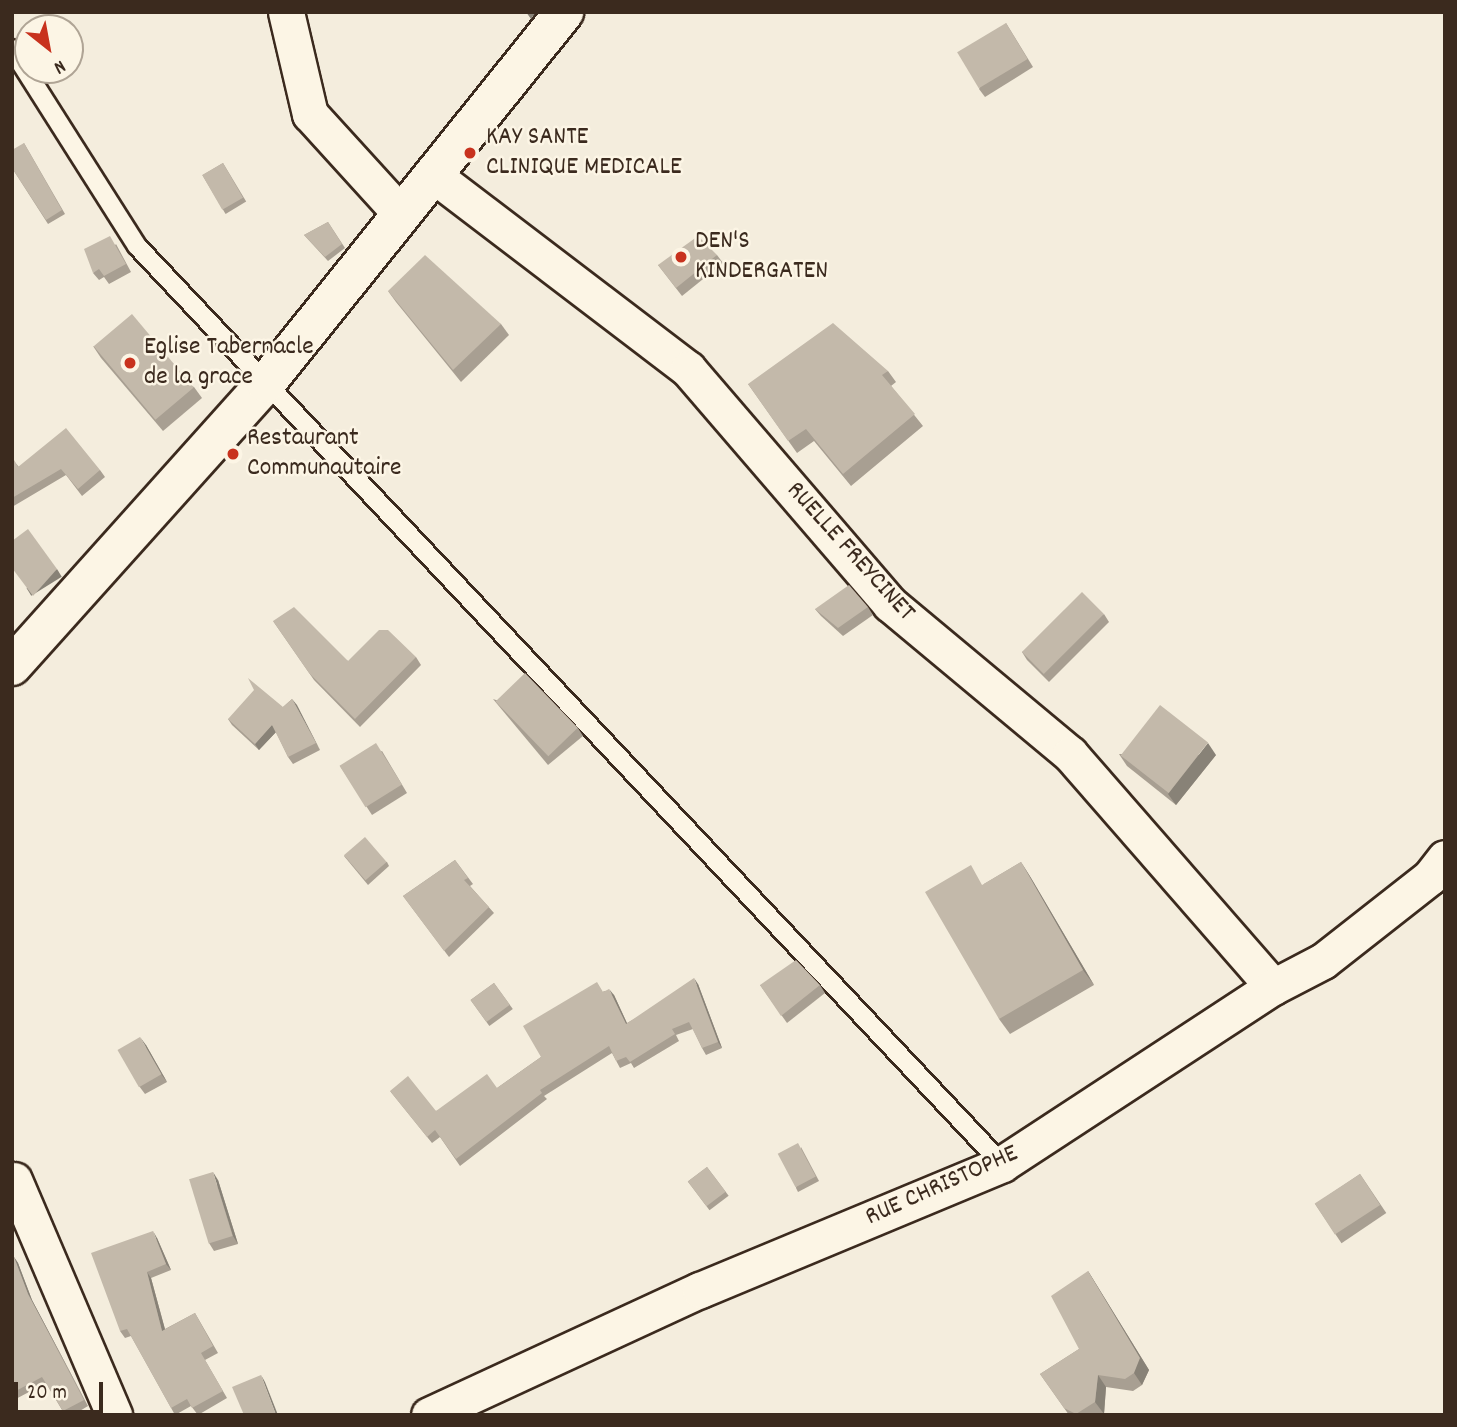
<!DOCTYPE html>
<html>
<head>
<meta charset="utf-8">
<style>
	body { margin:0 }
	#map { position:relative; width:1457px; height:1427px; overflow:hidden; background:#f4eddd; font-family:Dekko,sans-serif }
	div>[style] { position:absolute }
	.roads { filter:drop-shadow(2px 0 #3b2a1e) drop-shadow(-2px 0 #3b2a1e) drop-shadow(0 2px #3b2a1e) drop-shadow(0 -2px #3b2a1e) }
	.service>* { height:18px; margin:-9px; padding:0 9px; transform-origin:9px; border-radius:9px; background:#fcf5e5 }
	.minor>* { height:35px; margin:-17.5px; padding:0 17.5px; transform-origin:17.5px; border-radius:17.5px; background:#fcf5e5 }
	.tertiary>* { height:38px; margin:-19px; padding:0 19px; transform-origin:19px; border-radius:19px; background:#fcf5e5 }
	.wall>* { inset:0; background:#a89f92; transform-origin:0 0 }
	.shaded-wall>* { inset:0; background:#888277; transform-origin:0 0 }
	.building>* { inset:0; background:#c3b9aa; transform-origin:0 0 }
	.dots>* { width:19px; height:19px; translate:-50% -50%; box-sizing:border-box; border:4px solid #fcf5e5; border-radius:50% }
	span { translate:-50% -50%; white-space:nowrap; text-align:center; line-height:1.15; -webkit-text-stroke:5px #fcf5e5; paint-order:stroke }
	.poi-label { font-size:26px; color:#3b2a1e }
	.left { translate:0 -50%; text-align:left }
	.street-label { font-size:26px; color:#3b2a1e }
	.frame { position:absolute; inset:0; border:14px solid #3b2a1e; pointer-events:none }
	.north { position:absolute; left:14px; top:14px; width:70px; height:70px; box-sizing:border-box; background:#fcf5e5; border:2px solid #afa495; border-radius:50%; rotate:149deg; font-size:19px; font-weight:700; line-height:28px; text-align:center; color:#3b2a1e }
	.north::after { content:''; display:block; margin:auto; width:24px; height:32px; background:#c8321e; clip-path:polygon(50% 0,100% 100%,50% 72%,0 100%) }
	.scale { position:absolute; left:14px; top:1382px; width:89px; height:32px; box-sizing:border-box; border:4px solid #3b2a1e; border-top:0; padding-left:9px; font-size:21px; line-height:24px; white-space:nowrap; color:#3b2a1e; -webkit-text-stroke:5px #fcf5e5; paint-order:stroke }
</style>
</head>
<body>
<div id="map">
	<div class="roads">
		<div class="service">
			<div style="left:12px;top:49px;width:233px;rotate:57.6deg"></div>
			<div style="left:137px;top:246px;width:1261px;rotate:46.7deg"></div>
		</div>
		<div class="minor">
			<div style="left:286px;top:12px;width:105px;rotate:76.8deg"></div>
			<div style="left:310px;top:114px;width:134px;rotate:47.7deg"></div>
			<div style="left:432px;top:174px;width:322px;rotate:37.3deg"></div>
			<div style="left:688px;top:369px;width:310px;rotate:49.3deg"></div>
			<div style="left:890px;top:604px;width:234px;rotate:39.8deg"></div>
			<div style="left:1070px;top:754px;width:309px;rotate:48.9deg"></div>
			<div style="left:14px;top:1180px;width:255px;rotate:66.9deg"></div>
			<div style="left:429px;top:1415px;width:298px;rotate:-24.8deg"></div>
			<div style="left:700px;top:1290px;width:327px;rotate:-22.6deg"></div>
			<div style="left:1002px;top:1164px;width:324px;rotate:-33.2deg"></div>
			<div style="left:1273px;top:987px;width:56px;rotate:-27.5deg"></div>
			<div style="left:1323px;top:961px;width:136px;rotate:-38.1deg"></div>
			<div style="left:1430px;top:877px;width:24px;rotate:-52deg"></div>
		</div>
		<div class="tertiary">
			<div style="left:12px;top:666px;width:380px;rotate:-48.1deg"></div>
			<div style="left:266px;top:383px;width:476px;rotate:-51.2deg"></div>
		</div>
	</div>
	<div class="wall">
		<div style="clip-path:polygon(1006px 23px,1033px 67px,985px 97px,979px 89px)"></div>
		<div style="clip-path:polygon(24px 143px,65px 214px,48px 224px,12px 168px)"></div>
		<div style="left:223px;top:163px;width:45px;height:24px;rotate:59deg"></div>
		<div style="clip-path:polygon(328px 222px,345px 248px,328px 261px,304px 235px)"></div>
		<div style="clip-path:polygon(116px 244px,131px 272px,109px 284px,104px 277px,99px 280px,93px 273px)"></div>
		<div style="clip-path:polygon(717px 255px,723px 263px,682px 296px,658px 265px)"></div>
		<div style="clip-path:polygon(388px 291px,501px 324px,509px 335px,461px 382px,396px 302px)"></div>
		<div style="clip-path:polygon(93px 346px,194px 387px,202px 398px,163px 431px,101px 358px)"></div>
		<div style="clip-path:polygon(888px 371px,896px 382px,891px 386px,923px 426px,851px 486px,814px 441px,797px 453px,748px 384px)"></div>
		<div style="clip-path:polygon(12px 459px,19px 467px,100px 470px,105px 477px,82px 496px,66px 475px,12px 507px)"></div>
		<div style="clip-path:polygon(868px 607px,873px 615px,843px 636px,821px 616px,815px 609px)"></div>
		<div style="clip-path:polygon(1104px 614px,1109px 622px,1049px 682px,1027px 660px,1022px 652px)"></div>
		<div style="clip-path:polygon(273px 621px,348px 661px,416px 657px,421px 665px,360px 727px,314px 680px)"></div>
		<div style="clip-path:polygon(292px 699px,320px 750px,293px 764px,288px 757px,276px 732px,259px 750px,232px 725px,228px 719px,283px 707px)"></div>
		<div style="clip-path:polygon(493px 699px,578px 728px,583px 736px,548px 765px)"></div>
		<div style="clip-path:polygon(382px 751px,407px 793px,372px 815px,340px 766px)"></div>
		<div style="clip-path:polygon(1119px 754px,1216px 755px,1176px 805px,1127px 766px)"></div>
		<div style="clip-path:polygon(344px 856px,387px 862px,389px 866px,368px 885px)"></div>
		<div style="clip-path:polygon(455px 860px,473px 884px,470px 886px,494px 913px,449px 957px,403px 896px)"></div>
		<div style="clip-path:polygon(1021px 862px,1031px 878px,1094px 985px,1010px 1034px,999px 1019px,984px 884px)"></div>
		<div style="left:494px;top:983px;width:32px;height:29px;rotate:54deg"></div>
		<div style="clip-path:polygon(698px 984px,722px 1048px,706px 1055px,702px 1048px,693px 1029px,676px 1035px,679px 1041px,634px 1068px,631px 1063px,620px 1068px,612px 1053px,544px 1096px,547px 1099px,460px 1166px,440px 1137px,432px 1143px,390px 1091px,436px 1111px,497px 1088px,541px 1057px,604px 991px,614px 995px,627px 1023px)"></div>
		<div style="clip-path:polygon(760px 985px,820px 985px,825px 993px,787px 1023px)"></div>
		<div style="clip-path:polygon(146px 1045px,167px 1082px,145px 1094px,139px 1086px)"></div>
		<div style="clip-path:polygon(801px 1147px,819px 1181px,798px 1192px,796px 1188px)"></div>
		<div style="left:707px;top:1167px;width:36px;height:24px;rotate:53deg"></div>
		<div style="left:1360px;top:1174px;width:47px;height:54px;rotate:56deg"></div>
		<div style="clip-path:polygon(218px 1180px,238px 1244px,214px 1251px,209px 1243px)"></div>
		<div style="clip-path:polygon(157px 1238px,171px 1270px,151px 1278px,165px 1329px,195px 1313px,218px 1353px,205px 1360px,227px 1398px,198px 1415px,191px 1406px,175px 1415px,131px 1336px,125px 1338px,120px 1331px)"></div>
		<div style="clip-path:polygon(12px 1257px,14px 1257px,18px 1263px,32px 1300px,88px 1406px,73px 1415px,65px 1415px,46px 1383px,12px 1401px)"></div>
		<div style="clip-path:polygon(1088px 1271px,1149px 1370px,1142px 1385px,1133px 1391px,1106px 1387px,1104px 1414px,1102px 1415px,1069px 1415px,1040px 1374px,1079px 1349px)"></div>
	</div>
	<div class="shaded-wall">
		<div style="clip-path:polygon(526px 12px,536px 12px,531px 19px)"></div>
		<div style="left:57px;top:569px;width:9px;height:36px;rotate:58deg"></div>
		<div style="clip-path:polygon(292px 699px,297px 705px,320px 750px,316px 743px)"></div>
		<div style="clip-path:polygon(272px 725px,277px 731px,259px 750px,255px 744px)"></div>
		<div style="clip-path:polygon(1208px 743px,1216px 755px,1176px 805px,1168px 794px)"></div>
		<div style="clip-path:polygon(1021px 862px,1031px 878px,1094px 985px,1083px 970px)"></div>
		<div style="clip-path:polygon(694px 978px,698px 984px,722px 1048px,718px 1042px)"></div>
		<div style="clip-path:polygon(609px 989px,614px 995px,630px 1030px,626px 1024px)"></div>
		<div style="clip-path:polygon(140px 1037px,146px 1045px,167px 1082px,161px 1074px)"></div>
		<div style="clip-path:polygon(213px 1172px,218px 1180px,238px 1244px,233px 1236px)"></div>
		<div style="clip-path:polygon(153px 1231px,157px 1238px,171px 1270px,166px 1264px)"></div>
		<div style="clip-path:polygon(14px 1257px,18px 1263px,32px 1300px,88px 1406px,28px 1294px)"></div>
		<div style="clip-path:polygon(1088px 1271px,1149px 1370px,1142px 1385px,1134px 1373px)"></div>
		<div style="clip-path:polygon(147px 1272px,151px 1278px,167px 1337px,162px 1331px)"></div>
		<div style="clip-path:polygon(261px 1375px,265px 1382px,278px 1415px,276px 1415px)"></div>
		<div style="clip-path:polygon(1098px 1375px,1106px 1387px,1104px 1414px,1095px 1402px)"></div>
	</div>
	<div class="building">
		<div style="left:1006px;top:23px;width:42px;height:57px;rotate:59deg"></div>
		<div style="clip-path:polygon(24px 143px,62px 210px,46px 220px,12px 168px,12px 150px)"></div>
		<div style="left:223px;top:163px;width:40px;height:24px;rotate:60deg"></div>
		<div style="clip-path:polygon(328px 222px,342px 244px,325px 257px,304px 235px)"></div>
		<div style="clip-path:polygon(110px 236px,126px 264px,104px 276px,99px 269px,93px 273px,84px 249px)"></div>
		<div style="clip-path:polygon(698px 236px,717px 255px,676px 288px,658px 265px)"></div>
		<div style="clip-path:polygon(425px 255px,501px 324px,453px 370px,388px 291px)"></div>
		<div style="left:132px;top:314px;width:96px;height:50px;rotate:50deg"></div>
		<div style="clip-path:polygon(833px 323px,888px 371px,882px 375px,915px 414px,843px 474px,806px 429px,788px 441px,748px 384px)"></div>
		<div style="clip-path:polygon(66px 428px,100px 470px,78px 489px,61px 469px,12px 498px,12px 459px,13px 458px,18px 467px)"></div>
		<div style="clip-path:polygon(28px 529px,57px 569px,33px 596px,12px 568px,12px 541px)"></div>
		<div style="clip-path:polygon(849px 585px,868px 607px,838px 628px,815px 609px)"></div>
		<div style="left:1082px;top:592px;width:31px;height:85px;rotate:45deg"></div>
		<div style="clip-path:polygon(294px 607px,348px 661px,379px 630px,388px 630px,416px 657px,355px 719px,309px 673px,273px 621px)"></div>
		<div style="left:525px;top:673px;width:76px;height:41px;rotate:46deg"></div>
		<div style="clip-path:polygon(248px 678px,283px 707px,292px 699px,316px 743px,288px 757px,272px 725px,255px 744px,228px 719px,254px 690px)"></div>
		<div style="left:1160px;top:705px;width:61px;height:64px;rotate:38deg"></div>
		<div style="left:376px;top:743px;width:49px;height:43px;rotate:58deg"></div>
		<div style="left:365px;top:837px;width:33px;height:28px;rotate:49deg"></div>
		<div style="clip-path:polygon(455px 860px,468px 878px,464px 880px,489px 907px,444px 951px,403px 896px)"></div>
		<div style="clip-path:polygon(1021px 862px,1083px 970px,999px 1019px,925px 892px,971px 865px,982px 885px)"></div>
		<div style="clip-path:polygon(796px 960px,820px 985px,781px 1016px,760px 985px)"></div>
		<div style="clip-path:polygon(694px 978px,718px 1042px,702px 1048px,689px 1022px,672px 1029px,675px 1034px,630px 1062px,626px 1057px,616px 1061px,609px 1046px,540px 1090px,542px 1093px,456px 1159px,435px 1130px,427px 1137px,390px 1091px,408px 1076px,436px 1111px,487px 1074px,497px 1088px,541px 1057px,523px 1026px,597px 982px,603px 992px,609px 989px,626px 1024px)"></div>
		<div style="left:494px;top:983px;width:27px;height:29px;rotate:54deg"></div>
		<div style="left:140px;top:1037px;width:43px;height:26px;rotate:60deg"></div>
		<div style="left:798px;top:1143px;width:38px;height:23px;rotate:62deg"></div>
		<div style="left:707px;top:1167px;width:31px;height:24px;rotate:53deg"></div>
		<div style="left:213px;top:1172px;width:67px;height:25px;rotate:73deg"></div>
		<div style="left:1360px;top:1174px;width:37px;height:54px;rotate:57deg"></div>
		<div style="clip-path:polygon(153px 1231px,166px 1264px,147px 1272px,162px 1331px,195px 1313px,213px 1346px,201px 1353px,223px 1391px,192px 1408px,187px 1399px,171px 1408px,127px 1329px,120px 1331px,91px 1253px)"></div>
		<div style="clip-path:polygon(12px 1257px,14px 1257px,28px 1294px,84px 1400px,63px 1411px,42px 1377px,12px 1393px)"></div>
		<div style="clip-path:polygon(1088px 1271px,1140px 1358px,1134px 1373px,1125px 1379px,1098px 1375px,1095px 1402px,1076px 1414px,1064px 1408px,1040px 1374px,1079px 1349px,1051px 1296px)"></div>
		<div style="clip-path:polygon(261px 1375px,276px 1415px,244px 1415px,232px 1387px)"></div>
	</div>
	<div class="dots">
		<div style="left:470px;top:153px;background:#c8321e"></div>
		<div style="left:681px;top:257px;background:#c8321e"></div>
		<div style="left:130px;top:363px;background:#c8321e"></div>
		<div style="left:233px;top:454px;background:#c8321e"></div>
	</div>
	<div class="poi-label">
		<span class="left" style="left:486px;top:153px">KAY SANTE<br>CLINIQUE MEDICALE</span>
		<span class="left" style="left:695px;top:257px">DEN'S<br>KINDERGATEN</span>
		<span class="left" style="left:144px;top:363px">Eglise Tabernacle<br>de la grace</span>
		<span class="left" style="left:247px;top:454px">Restaurant<br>Communautaire</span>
	</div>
	<div class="street-label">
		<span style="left:850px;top:552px;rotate:48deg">RUELLE FREYCINET</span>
		<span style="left:942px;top:1186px;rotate:-24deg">RUE CHRISTOPHE</span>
	</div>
	<div class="frame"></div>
	<div class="north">N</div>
	<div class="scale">20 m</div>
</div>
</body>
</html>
